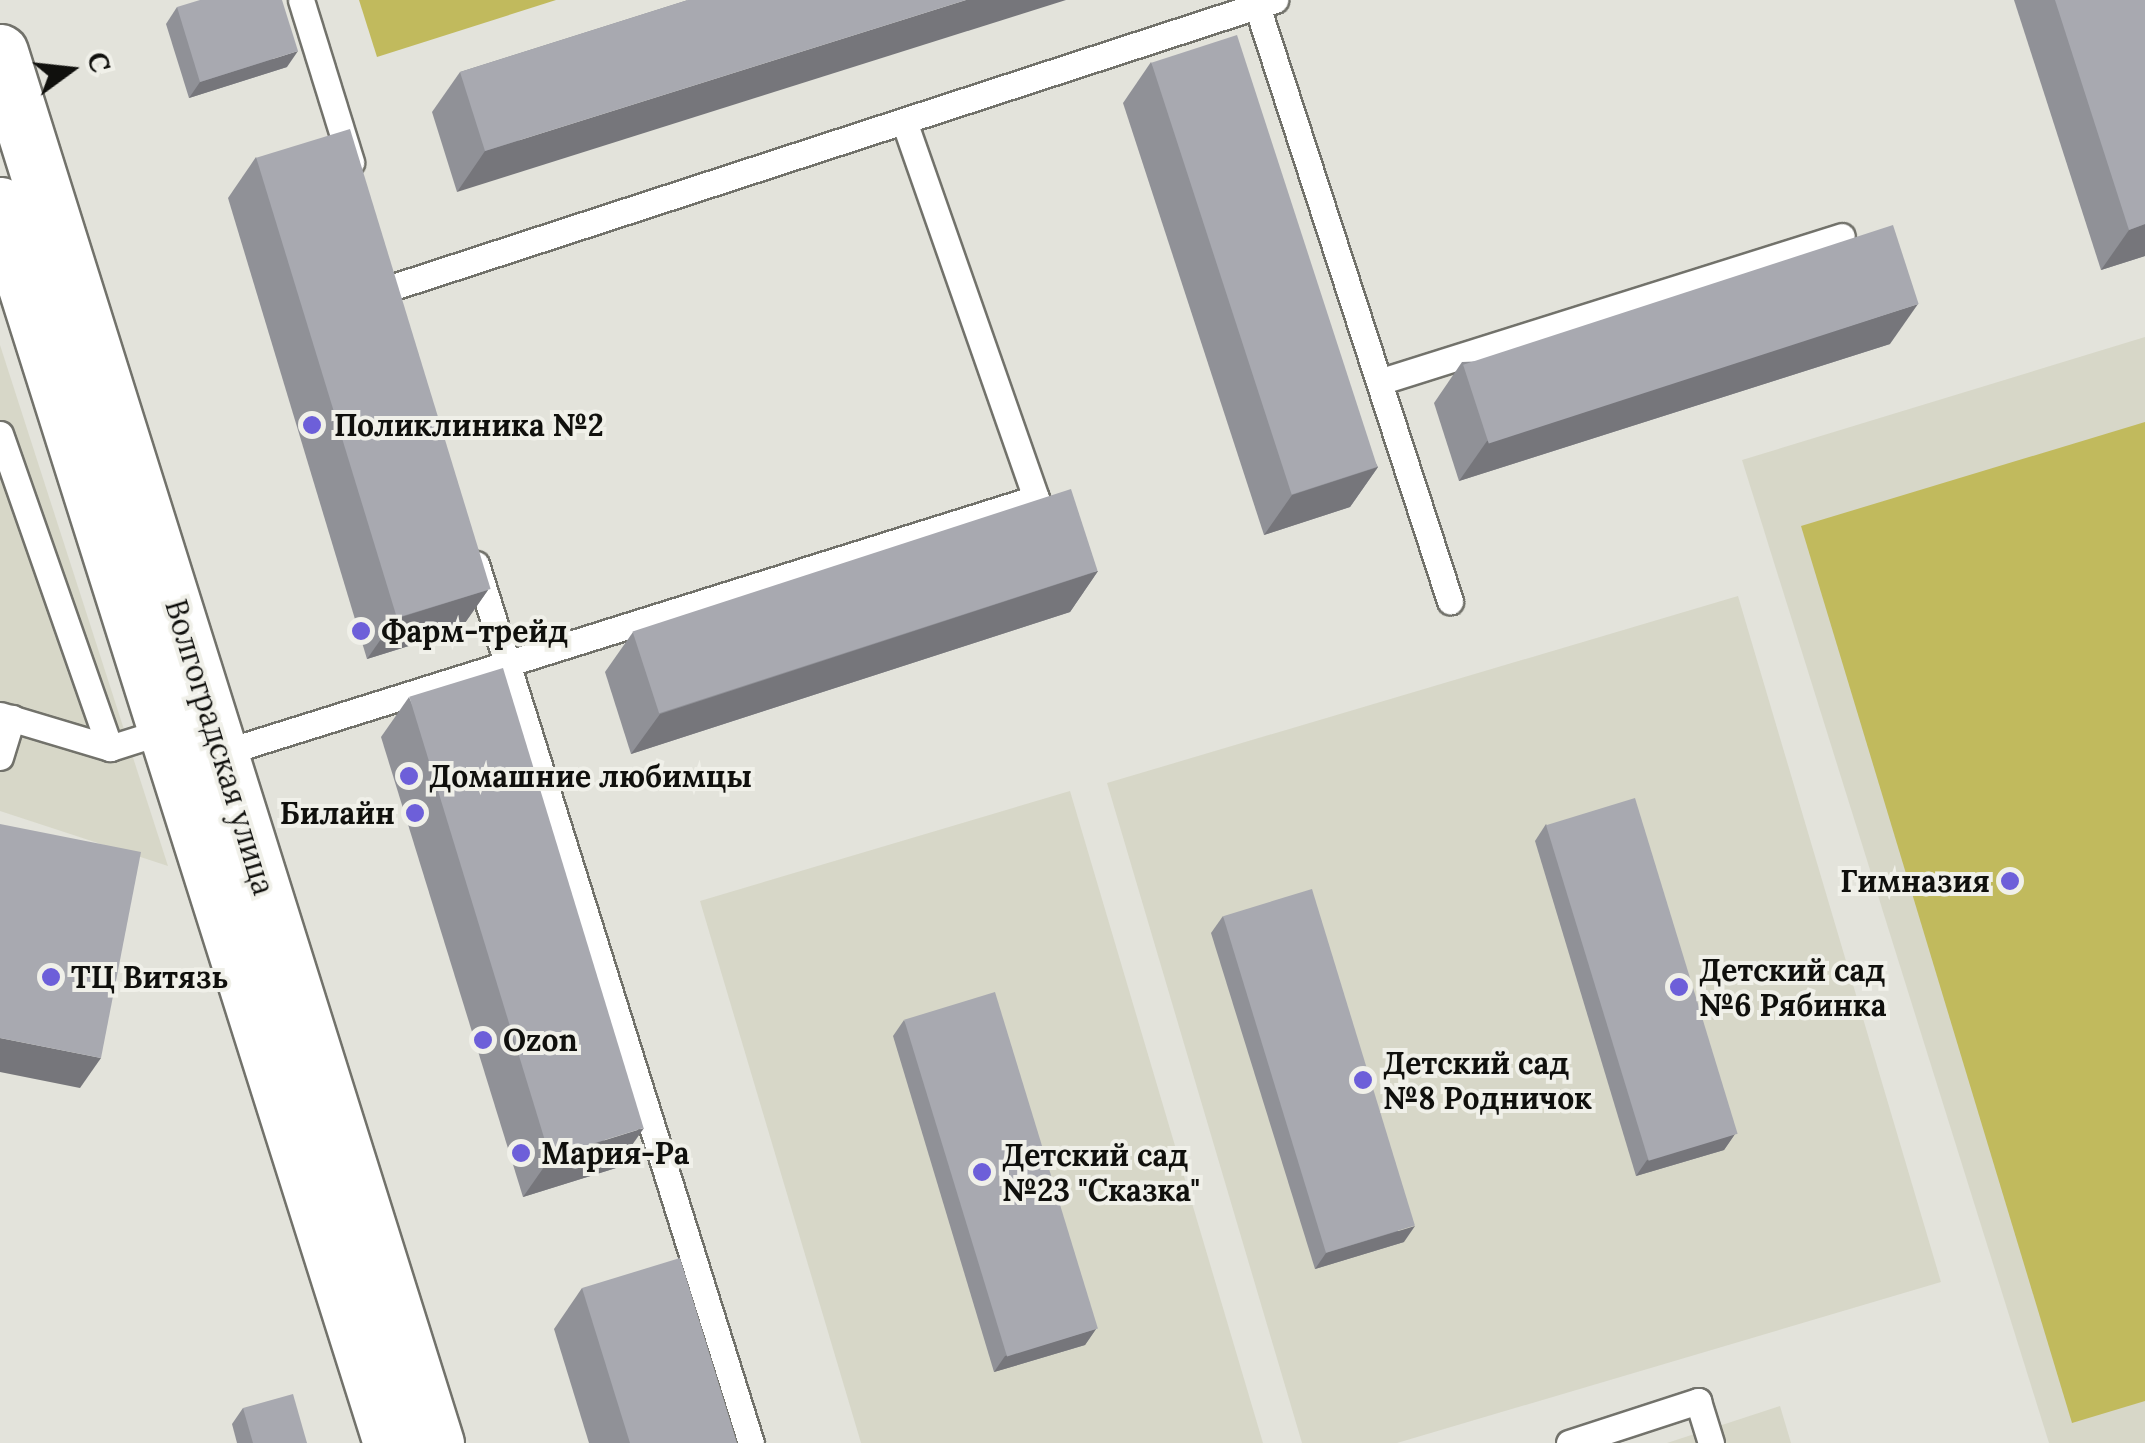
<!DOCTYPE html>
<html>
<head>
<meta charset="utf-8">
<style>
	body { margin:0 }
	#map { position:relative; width:2145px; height:1443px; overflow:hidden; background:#e3e3db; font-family:Lora,serif }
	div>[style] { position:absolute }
	.built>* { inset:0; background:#d7d7c8 }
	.green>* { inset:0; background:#c1ba5d }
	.roads { filter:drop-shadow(2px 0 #72726b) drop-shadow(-2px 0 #72726b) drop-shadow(0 2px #72726b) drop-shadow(0 -2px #72726b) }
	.lane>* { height:25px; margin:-12.5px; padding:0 12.5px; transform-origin:12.5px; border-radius:12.5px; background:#fff }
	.secondary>* { height:55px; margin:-27.5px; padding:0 27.5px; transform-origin:27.5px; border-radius:27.5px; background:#fff }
	.wall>* { inset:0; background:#909197 }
	.shaded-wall>* { inset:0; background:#76767b }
	.building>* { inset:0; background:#a8a9b0; transform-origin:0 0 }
	.dots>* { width:28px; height:28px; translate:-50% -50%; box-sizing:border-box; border:5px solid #f0f0e9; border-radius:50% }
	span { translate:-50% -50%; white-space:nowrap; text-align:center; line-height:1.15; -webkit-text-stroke:8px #f0f0e9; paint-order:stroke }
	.poi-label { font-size:30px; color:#10100d; font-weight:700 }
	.left { translate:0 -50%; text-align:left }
	.right { translate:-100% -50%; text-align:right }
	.street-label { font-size:30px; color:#10100d }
	.north { position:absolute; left:20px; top:20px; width:100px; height:100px; -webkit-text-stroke:8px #f0f0e9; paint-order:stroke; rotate:75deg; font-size:28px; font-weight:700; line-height:40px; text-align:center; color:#10100d }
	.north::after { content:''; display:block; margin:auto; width:35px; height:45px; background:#10100d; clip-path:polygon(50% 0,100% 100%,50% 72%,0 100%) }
</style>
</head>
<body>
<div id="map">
	<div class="built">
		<div style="clip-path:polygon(2145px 337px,2145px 1443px,2049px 1443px,1742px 460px)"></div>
		<div style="clip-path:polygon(0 345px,168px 866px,0 811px)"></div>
		<div style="clip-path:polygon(1738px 596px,1941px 1282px,1397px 1443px,1302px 1443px,1107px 783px)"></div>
		<div style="clip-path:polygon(1070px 791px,1263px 1443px,861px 1443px,700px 901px)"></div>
		<div style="clip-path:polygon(1780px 1406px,1791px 1443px,1667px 1443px)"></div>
	</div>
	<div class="green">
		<div style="clip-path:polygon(359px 0,556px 0,377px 57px)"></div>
		<div style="clip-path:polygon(2145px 422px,2145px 1401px,2072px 1423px,1801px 526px)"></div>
	</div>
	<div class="roads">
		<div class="lane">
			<div style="left:301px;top:0;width:170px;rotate:72.8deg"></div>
			<div style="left:1257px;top:6px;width:626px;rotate:72.03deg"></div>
			<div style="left:390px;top:288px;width:931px;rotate:-18.03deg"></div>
			<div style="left:1382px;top:381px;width:482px;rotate:-17.5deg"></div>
			<div style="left:0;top:434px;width:333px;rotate:70.7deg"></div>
			<div style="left:476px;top:564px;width:921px;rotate:72.63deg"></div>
			<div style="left:0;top:715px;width:115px;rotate:16.7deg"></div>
			<div style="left:110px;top:748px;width:66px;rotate:-17.6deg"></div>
			<div style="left:222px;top:753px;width:853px;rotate:-17.39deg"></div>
			<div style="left:1036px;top:498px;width:398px;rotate:-109.3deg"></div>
			<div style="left:0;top:757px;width:41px;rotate:-72.9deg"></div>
			<div style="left:1569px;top:1443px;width:136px;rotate:-18deg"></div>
			<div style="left:1698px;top:1401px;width:44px;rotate:72.8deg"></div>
		</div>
		<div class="secondary">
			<div style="left:0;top:52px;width:1458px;rotate:72.6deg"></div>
			<div style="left:0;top:205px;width:1298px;rotate:72.47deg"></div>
		</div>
	</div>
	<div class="wall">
		<div style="clip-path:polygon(688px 0,457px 192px,432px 112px,460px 72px)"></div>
		<div style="clip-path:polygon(2014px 0,2145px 0,2145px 256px,2101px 270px)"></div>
		<div style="clip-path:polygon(177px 7px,287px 67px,189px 98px,166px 24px)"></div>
		<div style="clip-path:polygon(1151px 62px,1378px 467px,1350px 507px,1264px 535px,1123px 103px)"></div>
		<div style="clip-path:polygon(256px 157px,488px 590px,460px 630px,367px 659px,228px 198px)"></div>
		<div style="clip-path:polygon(1890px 344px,1459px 481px,1434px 403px,1462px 362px)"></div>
		<div style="clip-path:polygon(1098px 571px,1070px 612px,631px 754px,605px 672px,633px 632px)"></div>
		<div style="clip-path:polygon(409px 697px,616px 1168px,523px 1197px,381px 737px)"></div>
		<div style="clip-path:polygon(1546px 824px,1735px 1134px,1724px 1150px,1636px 1176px,1535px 841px)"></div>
		<div style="clip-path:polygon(1223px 916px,1404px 1242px,1315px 1269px,1211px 933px)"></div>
		<div style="clip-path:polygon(904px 1020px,1096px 1329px,1085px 1345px,994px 1372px,893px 1036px)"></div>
		<div style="clip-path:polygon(582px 1288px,737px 1443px,589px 1443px,554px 1329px)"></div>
		<div style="clip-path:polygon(243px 1408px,307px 1443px,237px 1443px,232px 1424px)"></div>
	</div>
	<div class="shaded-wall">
		<div style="clip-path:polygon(966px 0,1066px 0,457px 192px,485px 151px)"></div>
		<div style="clip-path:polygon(298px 51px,287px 67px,189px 98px,200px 82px)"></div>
		<div style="clip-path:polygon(2145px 224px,2145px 256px,2101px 270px,2129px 230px)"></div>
		<div style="clip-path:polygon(1918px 304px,1890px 344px,1459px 481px,1487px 441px)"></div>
		<div style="clip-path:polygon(1378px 467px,1350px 507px,1264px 535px,1292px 495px)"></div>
		<div style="clip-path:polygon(1098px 571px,1070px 612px,631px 754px,660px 714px)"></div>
		<div style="clip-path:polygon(488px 590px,460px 630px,367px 659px,395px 619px)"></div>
		<div style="clip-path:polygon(0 1038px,101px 1058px,80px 1088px,0 1072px)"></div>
		<div style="clip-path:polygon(644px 1128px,616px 1168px,523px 1197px,551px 1157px)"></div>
		<div style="clip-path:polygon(1735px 1134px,1724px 1150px,1636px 1176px,1647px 1160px)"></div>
		<div style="clip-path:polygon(1415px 1226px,1404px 1242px,1315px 1269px,1326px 1253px)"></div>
		<div style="clip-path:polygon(1096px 1329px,1085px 1345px,994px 1372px,1005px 1356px)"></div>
	</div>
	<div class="building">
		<div style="clip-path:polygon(200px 0,282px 0,298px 51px,200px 82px,177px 7px)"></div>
		<div style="clip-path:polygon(688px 0,966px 0,485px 151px,460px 72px)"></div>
		<div style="clip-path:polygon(2055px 0,2145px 0,2145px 224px,2129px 230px)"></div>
		<div style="left:1237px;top:35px;width:454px;height:90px;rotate:72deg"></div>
		<div style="left:350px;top:129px;width:481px;height:98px;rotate:73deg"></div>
		<div style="left:1893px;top:225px;width:83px;height:452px;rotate:72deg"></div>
		<div style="left:1071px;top:489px;width:86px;height:461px;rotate:72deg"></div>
		<div style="left:503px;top:668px;width:481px;height:98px;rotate:73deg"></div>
		<div style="left:1635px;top:798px;width:351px;height:93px;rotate:73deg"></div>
		<div style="clip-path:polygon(0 824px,141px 852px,101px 1058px,0 1038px)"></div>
		<div style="left:1312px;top:889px;width:352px;height:93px;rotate:73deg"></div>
		<div style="left:995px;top:992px;width:352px;height:95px;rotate:73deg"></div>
		<div style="clip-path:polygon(680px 1258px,737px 1443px,630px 1443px,582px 1288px)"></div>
		<div style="clip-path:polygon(293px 1394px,307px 1443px,253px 1443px,243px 1408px)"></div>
	</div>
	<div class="dots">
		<div style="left:312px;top:425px;background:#6d5fd9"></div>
		<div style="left:361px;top:631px;background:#6d5fd9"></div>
		<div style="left:409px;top:776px;background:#6d5fd9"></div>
		<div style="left:415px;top:813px;background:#6d5fd9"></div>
		<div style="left:2010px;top:881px;background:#6d5fd9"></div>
		<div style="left:51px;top:977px;background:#6d5fd9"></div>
		<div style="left:1679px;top:987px;background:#6d5fd9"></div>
		<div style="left:483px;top:1040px;background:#6d5fd9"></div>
		<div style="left:1363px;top:1080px;background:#6d5fd9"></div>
		<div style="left:521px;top:1153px;background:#6d5fd9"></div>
		<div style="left:982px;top:1172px;background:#6d5fd9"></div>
	</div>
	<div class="poi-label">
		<span class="left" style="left:334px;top:425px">Поликлиника №2</span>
		<span class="left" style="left:381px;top:631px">Фарм-трейд</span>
		<span class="left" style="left:429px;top:776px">Домашние любимцы</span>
		<span class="right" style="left:395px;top:813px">Билайн</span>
		<span class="right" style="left:1990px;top:881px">Гимназия</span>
		<span class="left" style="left:1699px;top:987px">Детский сад<br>№6 Рябинка</span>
		<span class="left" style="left:71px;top:977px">ТЦ Витязь</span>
		<span class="left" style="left:503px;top:1040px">Ozon</span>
		<span class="left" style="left:1383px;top:1080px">Детский сад<br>№8 Родничок</span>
		<span class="left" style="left:541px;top:1153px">Мария-Ра</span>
		<span class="left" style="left:1002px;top:1172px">Детский сад<br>№23 "Сказка"</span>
	</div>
	<div class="street-label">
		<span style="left:220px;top:747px;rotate:73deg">Волгоградская улица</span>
	</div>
	<div class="north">С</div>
</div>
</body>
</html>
